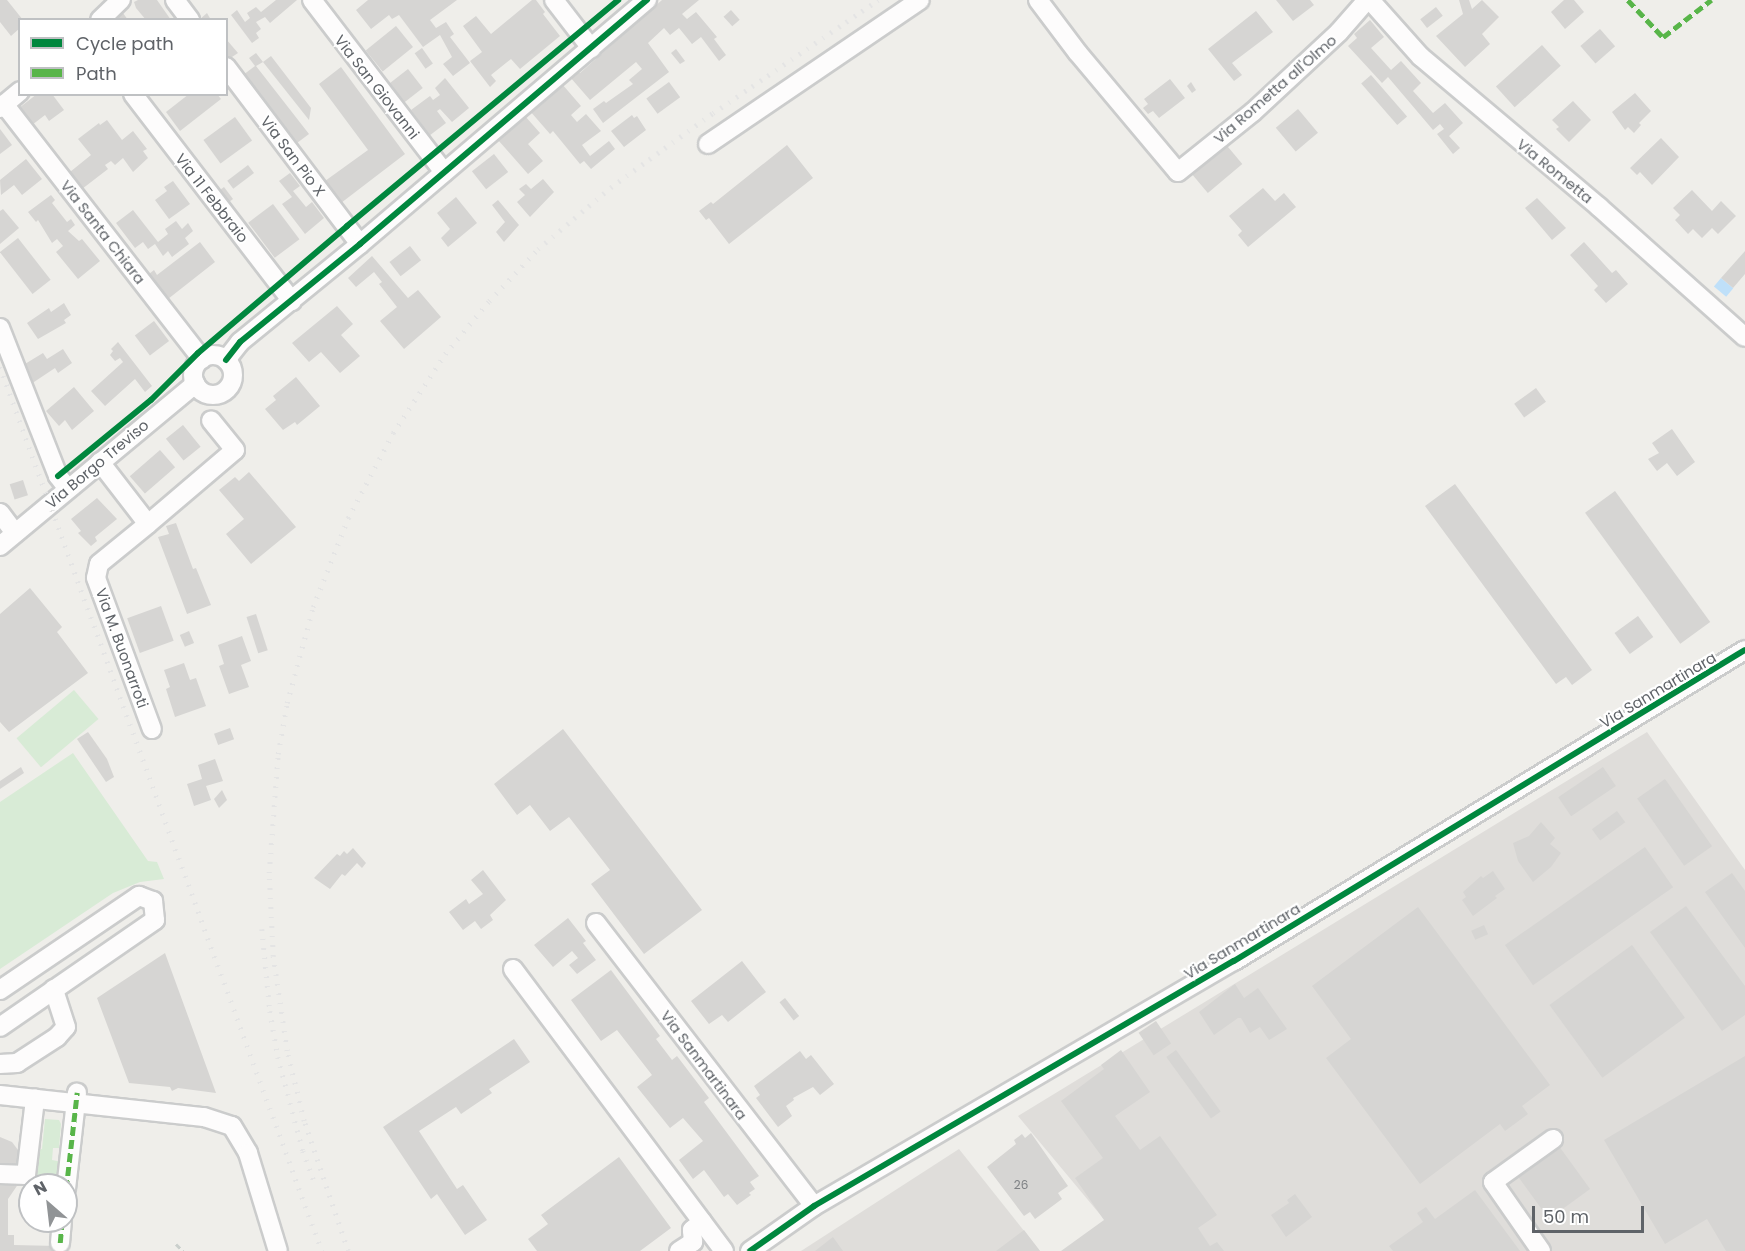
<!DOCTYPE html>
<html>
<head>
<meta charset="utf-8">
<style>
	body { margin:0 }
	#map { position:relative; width:1745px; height:1251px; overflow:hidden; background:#efeeea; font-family:Poppins,sans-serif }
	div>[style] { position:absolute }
	.industrial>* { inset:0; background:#dfddda }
	.green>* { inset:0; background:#d8ebd6; transform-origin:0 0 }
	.water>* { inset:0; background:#bfe0f9; transform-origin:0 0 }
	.building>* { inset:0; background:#d6d5d3; transform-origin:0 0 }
	.path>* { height:3px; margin-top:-1.5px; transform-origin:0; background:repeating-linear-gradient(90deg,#cacfcc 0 6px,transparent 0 9px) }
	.roads { filter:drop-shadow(2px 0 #cbcccc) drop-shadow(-2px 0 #cbcccc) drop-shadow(0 2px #cbcccc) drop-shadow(0 -2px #cbcccc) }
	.minor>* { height:18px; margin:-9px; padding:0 9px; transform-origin:9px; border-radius:9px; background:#fdfcfc }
	.minor>.ring { margin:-9px; padding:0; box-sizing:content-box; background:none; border:18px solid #fdfcfc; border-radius:50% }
	.rail>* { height:4.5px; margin-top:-2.25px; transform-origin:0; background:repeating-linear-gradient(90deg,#e4e4e4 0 1.5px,transparent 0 9.5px) }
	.quiet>* { height:4.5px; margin-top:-2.25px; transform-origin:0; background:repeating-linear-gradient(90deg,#58b549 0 9px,transparent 0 13.5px) }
	.cycleway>* { height:6px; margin:-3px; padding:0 3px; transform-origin:3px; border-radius:3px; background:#00873e }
	span { translate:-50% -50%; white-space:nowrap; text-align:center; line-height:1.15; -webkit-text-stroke:4.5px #fff; paint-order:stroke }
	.number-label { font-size:12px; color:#7e8184 }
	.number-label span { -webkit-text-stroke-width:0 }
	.street-label { font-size:15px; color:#5f6368 }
	.legend { position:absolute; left:18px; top:18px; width:210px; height:78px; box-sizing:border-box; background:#fff; border:2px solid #bfc1c3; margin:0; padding:8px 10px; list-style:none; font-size:18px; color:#5f6368 }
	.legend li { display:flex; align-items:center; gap:12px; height:30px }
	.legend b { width:30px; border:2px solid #bfc1c3 }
	.north { position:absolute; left:18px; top:1173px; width:60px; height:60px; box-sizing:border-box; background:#fff; border:2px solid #bfc1c3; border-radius:50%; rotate:332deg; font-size:16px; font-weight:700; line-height:24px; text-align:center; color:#5f6368 }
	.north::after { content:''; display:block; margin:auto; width:21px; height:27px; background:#919496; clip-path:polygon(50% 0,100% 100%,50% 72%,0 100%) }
	.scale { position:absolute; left:1532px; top:1206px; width:112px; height:27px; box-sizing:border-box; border:3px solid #5f6368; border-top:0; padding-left:8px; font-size:18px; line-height:21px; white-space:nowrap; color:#5f6368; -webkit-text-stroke:4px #fff; paint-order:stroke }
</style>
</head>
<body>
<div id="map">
	<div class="industrial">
		<div style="clip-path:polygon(1647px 732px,1745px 870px,1745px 1251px,1073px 1251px,1108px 1224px,1018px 1116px)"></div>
		<div style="clip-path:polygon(959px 1149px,1040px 1251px,801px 1251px)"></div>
	</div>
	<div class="green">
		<div style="left:74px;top:690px;width:38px;height:75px;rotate:50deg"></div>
		<div style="clip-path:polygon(73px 753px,148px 861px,157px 862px,164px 879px,140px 882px,113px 893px,0 969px,0 802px)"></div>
		<div style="clip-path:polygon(45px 1119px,59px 1120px,61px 1124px,59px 1148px,53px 1148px,52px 1160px,62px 1162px,59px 1185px,34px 1185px,38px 1150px,42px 1149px)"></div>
	</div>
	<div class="water">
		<div style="left:1721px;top:278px;width:16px;height:11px;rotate:40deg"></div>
	</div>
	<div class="building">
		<div style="clip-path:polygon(0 0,7px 0,23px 20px,20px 20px,20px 28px,11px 36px,0 22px)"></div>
		<div style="clip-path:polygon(138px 0,157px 0,171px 20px,146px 20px,136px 8px,134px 2px)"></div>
		<div style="clip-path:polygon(276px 0,297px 0,270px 23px,265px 17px,256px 22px,261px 29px,256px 33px,259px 38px,252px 43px,231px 15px,237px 10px,245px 22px,250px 18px,247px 13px,256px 7px,261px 12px)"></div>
		<div style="clip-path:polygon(368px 0,457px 0,430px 20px,436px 28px,446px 22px,454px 34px,450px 37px,470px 63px,453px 76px,443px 64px,452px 57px,440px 35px,423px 47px,399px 15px,392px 19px,389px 15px,371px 29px,356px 10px)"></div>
		<div style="clip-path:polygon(532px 0,536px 0,545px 12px,543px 14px,560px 36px,520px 69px,511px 59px,491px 75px,496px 81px,490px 87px,470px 61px,482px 52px,463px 26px,476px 16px,491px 34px)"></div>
		<div style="clip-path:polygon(662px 0,699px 0,682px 14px,687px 19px,696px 12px,717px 37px,714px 39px,726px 55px,719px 61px,701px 37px,692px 44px,679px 28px,670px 35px,664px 28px,648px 43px,669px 72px,603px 123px,593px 109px,604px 101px,606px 103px,633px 84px,629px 80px,642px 69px,636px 62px,590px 100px,570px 77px,577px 72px,580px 73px)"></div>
		<div style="clip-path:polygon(1276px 0,1310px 0,1314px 5px,1293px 21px)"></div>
		<div style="clip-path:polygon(1459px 0,1469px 0,1472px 9px,1482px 0,1499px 17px,1482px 34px,1490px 44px,1465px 67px,1436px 36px,1463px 14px)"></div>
		<div style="clip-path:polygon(1564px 0,1574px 0,1584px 12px,1565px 29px,1551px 12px)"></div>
		<div style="left:1436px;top:7px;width:11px;height:20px;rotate:52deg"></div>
		<div style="left:731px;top:10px;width:13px;height:10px;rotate:48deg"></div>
		<div style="clip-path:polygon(1256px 11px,1273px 32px,1232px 63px,1242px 75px,1234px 81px,1208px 49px)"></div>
		<div style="clip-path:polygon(123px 13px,128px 20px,115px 20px)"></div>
		<div style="clip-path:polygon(207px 13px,211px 20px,199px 20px)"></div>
		<div style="clip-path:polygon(1370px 20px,1384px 37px,1371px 48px,1391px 70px,1401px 61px,1421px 83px,1413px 91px,1433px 113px,1445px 103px,1463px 123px,1449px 136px,1460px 148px,1453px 154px,1437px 134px,1444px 129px,1440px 124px,1433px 130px,1388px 77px,1382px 83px,1348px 46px,1357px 38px,1354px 34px)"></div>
		<div style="left:396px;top:26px;width:27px;height:39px;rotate:51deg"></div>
		<div style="left:1600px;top:29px;width:23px;height:26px;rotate:49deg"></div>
		<div style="clip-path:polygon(226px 39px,238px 53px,226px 61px)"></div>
		<div style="left:1542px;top:45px;width:28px;height:62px;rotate:48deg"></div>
		<div style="left:422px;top:48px;width:19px;height:9px;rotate:55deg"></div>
		<div style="clip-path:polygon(676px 49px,685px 61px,680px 64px,671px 53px)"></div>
		<div style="clip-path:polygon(256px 53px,263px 62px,256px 66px,309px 134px,293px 146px,239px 78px,255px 66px,249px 58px)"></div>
		<div style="clip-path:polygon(271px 56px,311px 108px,309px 120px,263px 62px)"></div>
		<div style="clip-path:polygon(341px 67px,405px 154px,341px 203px,325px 181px,368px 150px,319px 84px)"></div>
		<div style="left:408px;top:69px;width:24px;height:26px;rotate:52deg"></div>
		<div style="left:1371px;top:75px;width:55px;height:13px;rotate:49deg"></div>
		<div style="clip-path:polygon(445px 78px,469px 108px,452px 122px,440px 109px,437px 111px,446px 123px,425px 139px,417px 128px,422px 125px,411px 110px,430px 96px,433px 100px,440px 95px,435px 88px)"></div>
		<div style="clip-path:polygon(1170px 79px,1185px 98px,1159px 118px,1153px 111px,1148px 114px,1143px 108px,1148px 104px,1144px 99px)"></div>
		<div style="left:669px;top:82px;width:19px;height:28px;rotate:54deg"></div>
		<div style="clip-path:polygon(1191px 82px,1196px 90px,1192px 93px,1187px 86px)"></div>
		<div style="clip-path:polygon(562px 84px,581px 106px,571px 115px,577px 122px,586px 114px,601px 131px,582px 145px,590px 156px,609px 141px,615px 149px,591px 169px,584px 161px,580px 164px,553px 131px,550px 134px,530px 111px)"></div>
		<div style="clip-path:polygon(1635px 93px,1651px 111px,1639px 123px,1641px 125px,1634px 133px,1628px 127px,1625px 130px,1612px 112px)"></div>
		<div style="clip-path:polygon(37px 94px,52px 94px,64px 110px,49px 121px,45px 115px,32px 125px,19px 108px)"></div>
		<div style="clip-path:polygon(189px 94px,217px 94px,221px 99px,180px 131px,166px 112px)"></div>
		<div style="clip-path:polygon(1573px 101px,1591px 120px,1569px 142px,1556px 129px,1559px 127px,1552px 120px)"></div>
		<div style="left:1298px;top:109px;width:31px;height:29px;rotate:50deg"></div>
		<div style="clip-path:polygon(632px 115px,634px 118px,637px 116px,646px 130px,624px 147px,611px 131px)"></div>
		<div style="clip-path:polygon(525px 116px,540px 133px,528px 144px,543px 161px,528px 174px,498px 140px)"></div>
		<div style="left:235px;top:117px;width:29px;height:39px;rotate:54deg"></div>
		<div style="clip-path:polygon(107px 120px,122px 140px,133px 131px,147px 149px,143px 151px,148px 158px,133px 172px,123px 158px,115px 165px,111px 161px,105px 165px,108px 169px,82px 189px,70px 172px,91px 155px,78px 139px,99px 123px,100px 125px)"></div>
		<div style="clip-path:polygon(0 129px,12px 145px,0 154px)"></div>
		<div style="clip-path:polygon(1661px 138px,1679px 157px,1652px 185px,1640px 172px,1637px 175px,1630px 168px)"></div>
		<div style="left:1223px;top:141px;width:30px;height:45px;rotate:50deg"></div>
		<div style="clip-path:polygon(787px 145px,813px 178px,729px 244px,709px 218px,706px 220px,699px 211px,711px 202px,713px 204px)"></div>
		<div style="left:494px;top:154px;width:23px;height:28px;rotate:52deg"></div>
		<div style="clip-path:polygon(26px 159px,42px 179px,22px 195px,14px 185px,1px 195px,0 180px)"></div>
		<div style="left:248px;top:165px;width:10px;height:26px;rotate:53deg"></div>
		<div style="clip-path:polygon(290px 173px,300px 186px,293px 191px,306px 207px,312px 202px,324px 218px,305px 234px,282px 204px,292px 197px,279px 181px)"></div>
		<div style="clip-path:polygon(543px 179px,554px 192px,530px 217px,517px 202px,525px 195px,519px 189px,526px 184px,531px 189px)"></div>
		<div style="clip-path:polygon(173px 181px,190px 204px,169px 219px,155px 200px,167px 191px,164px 187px)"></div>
		<div style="left:224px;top:187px;width:15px;height:10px;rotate:53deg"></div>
		<div style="clip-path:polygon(1263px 188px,1275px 201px,1284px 193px,1296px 207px,1248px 247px,1238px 235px,1242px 231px,1229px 216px)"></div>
		<div style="clip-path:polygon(1692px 190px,1712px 211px,1721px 201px,1736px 216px,1718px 234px,1712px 228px,1702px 238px,1693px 229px,1688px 234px,1675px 220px,1680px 215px,1673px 208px)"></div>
		<div style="clip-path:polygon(51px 195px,55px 200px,52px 203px,67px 222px,71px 219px,75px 225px,68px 231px,79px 241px,82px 239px,100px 261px,78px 279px,56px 252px,63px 246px,57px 239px,52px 243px,38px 220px,36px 222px,28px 212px)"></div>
		<div style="clip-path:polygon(456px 197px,477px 223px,448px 247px,441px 238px,450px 229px,437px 213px)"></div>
		<div style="clip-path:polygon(1537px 198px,1566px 228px,1552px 240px,1525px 208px)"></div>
		<div style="clip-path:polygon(498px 200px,519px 225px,504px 242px,496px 232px,505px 222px,492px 205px)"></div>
		<div style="left:273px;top:204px;width:44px;height:31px;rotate:53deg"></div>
		<div style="clip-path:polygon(3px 209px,19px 228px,0 244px,0 211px)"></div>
		<div style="clip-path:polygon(133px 210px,158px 242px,168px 234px,165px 229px,176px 221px,182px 229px,188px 223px,193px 231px,185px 238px,189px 244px,172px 257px,168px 251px,163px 256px,155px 244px,148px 249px,143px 242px,135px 248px,116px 223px)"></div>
		<div style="left:18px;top:238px;width:53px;height:23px;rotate:52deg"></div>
		<div style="clip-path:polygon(200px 242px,215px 262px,168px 299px,149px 274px,154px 270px,157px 275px)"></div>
		<div style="clip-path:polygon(1584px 242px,1612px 273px,1616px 270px,1628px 284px,1606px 303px,1594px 290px,1598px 286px,1570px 255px)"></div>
		<div style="left:410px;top:246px;width:18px;height:26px;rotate:52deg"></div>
		<div style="clip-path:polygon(1745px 251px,1745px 274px,1733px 288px,1721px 278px)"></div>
		<div style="clip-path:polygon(372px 256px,408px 298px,418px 290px,441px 317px,404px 349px,380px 321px,397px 307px,379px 284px,382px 282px,374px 272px,356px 287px,348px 278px)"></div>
		<div style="clip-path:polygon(64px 303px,71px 315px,64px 320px,66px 323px,38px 339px,27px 323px,49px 308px,51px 312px)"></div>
		<div style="clip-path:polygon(337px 306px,353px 324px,341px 335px,360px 356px,340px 373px,321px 352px,309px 362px,292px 343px)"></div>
		<div style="left:154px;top:321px;width:25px;height:24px;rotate:53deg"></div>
		<div style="clip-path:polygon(118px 342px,152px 386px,145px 392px,135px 379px,105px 406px,91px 391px,123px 362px,120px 358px,115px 361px,110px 355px,113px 351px,111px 349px)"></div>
		<div style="clip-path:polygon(63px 349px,72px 363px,58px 373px,55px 368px,31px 384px,20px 367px,43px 353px,47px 359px)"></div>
		<div style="clip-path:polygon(296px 377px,320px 406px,297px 425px,295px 422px,283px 430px,265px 409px,276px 400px,273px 396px)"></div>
		<div style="clip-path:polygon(74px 387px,94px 411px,72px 430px,65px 420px,59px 426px,46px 411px)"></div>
		<div style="left:1536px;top:388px;width:17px;height:27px;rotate:54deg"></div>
		<div style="left:183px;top:425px;width:28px;height:22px;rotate:51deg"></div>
		<div style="clip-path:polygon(1672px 429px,1695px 462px,1677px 476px,1667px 463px,1657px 471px,1648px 459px,1659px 453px,1652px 443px)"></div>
		<div style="left:160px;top:450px;width:23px;height:40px;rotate:49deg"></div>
		<div style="clip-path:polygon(249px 472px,296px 527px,251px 564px,226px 534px,244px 519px,219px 490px,235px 477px,239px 481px)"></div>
		<div style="left:23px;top:480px;width:16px;height:14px;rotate:72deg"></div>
		<div style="clip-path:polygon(1455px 484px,1592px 670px,1572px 685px,1566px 677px,1556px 684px,1425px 506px)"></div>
		<div style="left:1615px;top:491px;width:162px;height:37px;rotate:54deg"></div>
		<div style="clip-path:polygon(97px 498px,117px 519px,95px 537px,97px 541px,91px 546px,78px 533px,81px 531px,71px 519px)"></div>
		<div style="clip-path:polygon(176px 523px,193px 569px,196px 568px,211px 605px,187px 614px,158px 537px,169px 534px,166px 526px)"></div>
		<div style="clip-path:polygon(30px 588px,62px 627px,57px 632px,88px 673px,9px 732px,0 722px,0 614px)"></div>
		<div style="left:161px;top:606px;width:37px;height:36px;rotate:70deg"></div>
		<div style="left:256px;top:614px;width:38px;height:10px;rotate:72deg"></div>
		<div style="left:1638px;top:616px;width:26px;height:29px;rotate:54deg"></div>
		<div style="left:189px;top:631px;width:13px;height:10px;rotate:67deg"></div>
		<div style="clip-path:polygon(242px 636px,251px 661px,241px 665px,249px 687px,229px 694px,219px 666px,224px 664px,218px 645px)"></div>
		<div style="clip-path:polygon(184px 663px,190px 680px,196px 678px,206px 706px,175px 717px,166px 689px,170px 687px,164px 670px)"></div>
		<div style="left:230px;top:728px;width:12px;height:17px;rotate:70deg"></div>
		<div style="clip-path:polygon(563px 729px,702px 910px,644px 954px,591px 884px,610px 870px,569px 817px,550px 831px,530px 805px,517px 815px,494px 784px)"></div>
		<div style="clip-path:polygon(88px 732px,107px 759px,114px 777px,106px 782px,77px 739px)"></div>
		<div style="clip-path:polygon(215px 759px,223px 781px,206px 786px,211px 800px,194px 806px,187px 784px,202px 779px,198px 765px)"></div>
		<div style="clip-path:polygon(21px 767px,24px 773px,0 789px,0 781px)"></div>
		<div style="left:1603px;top:767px;width:23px;height:54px;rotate:56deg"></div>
		<div style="left:1665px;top:779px;width:82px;height:34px;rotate:55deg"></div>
		<div style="clip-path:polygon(222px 790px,227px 800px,219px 808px,214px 799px)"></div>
		<div style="left:1617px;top:811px;width:14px;height:31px;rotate:54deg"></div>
		<div style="clip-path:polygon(1541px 822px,1555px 838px,1550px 844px,1561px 853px,1551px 867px,1533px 882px,1518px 861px,1513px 843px,1529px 836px)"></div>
		<div style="left:1645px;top:847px;width:49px;height:171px;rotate:55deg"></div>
		<div style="clip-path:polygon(353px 848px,366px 863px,362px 868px,357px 863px,345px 876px,342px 874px,330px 889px,314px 878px,337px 854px,340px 856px,344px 851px,347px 854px)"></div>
		<div style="clip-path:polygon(483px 870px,506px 900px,490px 915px,493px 920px,481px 929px,475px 921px,463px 930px,449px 912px,466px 899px,469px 904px,483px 894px,471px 880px)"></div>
		<div style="clip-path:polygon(1493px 871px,1505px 889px,1495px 896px,1497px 898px,1473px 916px,1462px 900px,1466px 897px,1463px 892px,1481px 876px,1483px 878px)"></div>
		<div style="clip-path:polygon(1732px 873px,1745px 891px,1745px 948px,1705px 892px)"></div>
		<div style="clip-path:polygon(1686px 906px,1745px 986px,1745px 1015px,1722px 1031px,1650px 932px)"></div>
		<div style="clip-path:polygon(1418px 907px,1550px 1085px,1522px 1106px,1528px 1114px,1505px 1131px,1500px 1124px,1420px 1184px,1326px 1058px,1351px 1039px,1312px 986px)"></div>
		<div style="clip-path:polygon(568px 918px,586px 941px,583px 943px,596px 960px,577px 974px,569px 965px,578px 958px,572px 951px,553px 967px,534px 945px)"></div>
		<div style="left:1484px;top:925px;width:10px;height:14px;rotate:66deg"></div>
		<div style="left:1632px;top:945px;width:90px;height:102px;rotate:54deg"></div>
		<div style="clip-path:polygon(165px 953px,216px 1093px,178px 1088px,172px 1091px,170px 1087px,129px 1083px,97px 998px)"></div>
		<div style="clip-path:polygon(742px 961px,766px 992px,728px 1022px,722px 1015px,709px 1024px,691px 1001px)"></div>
		<div style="clip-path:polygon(611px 970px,660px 1036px,656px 1039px,672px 1060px,677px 1056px,709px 1098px,704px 1102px,759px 1176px,750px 1182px,755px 1189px,749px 1193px,751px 1195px,737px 1205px,728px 1194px,724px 1197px,704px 1170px,693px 1179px,679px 1160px,703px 1141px,683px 1118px,670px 1128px,637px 1087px,652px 1075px,617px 1030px,601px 1041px,571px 1000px)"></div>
		<div style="clip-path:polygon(1235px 984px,1244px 998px,1258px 988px,1287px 1029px,1269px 1040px,1260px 1027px,1250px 1033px,1241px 1018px,1238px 1018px,1214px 1035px,1199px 1012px)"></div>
		<div style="left:785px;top:998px;width:23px;height:7px;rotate:52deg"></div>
		<div style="left:1156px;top:1021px;width:27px;height:21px;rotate:56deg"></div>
		<div style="clip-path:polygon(514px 1039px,530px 1062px,489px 1089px,492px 1093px,461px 1114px,456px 1107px,419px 1131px,457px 1189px,463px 1185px,487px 1220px,465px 1235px,437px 1194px,431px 1199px,383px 1127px)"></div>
		<div style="clip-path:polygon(1121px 1050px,1150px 1092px,1115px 1116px,1140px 1150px,1160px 1136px,1217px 1215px,1198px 1228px,1210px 1246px,1217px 1242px,1224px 1251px,1061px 1251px,1104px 1220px,1075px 1178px,1103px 1158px,1061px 1101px,1104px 1069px,1101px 1065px)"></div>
		<div style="left:1176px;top:1050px;width:76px;height:12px;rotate:54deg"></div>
		<div style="clip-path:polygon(800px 1051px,806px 1059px,811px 1055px,834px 1084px,820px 1095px,813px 1087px,793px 1098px,794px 1100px,786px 1106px,792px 1116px,778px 1127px,756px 1098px,760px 1095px,754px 1086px)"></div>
		<div style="clip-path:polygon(1745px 1056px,1745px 1251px,1726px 1251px,1707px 1219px,1665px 1244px,1604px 1140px)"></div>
		<div style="clip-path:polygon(1031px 1133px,1068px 1186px,1058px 1193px,1062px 1199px,1035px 1219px,1030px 1212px,1024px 1216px,987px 1167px,1016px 1144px,1014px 1140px,1022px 1134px,1025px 1138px)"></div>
		<div style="clip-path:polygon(0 1137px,12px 1142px,24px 1158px,23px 1177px,8px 1199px,8px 1235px,14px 1235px,14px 1245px,57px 1246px,61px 1251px,0 1251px)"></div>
		<div style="left:1556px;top:1142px;width:58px;height:51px;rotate:54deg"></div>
		<div style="clip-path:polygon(619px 1157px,671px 1228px,640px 1251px,537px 1251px,528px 1239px,548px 1224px,541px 1215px)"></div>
		<div style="clip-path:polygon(1475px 1190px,1520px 1251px,1393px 1251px,1389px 1246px,1423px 1222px,1417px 1213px,1426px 1207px,1435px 1219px)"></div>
		<div style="clip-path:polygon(1295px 1194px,1312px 1217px,1286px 1237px,1271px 1215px,1289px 1203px,1287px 1200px)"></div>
		<div style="clip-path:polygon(1024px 1230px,1040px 1251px,996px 1251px)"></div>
		<div style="clip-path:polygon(833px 1237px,843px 1251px,815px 1251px)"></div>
	</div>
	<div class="path">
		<div style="left:176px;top:1244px;width:10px;rotate:45deg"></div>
	</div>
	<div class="roads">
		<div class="minor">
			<div style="left:175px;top:0;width:25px;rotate:53deg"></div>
			<div style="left:312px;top:0;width:217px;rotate:52.5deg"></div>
			<div style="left:554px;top:0;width:61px;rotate:52.4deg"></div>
			<div style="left:1038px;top:0;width:66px;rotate:53deg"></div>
			<div style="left:1078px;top:53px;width:155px;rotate:50deg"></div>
			<div style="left:1178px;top:172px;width:96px;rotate:-38.7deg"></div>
			<div style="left:1253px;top:112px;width:117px;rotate:-42.9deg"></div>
			<div style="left:1339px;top:32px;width:43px;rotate:-48.8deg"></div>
			<div style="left:1370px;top:0;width:76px;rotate:48.2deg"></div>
			<div style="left:1421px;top:57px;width:233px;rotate:40.1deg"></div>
			<div style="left:1599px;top:207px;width:195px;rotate:41.7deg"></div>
			<div style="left:100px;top:20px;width:29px;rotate:-44deg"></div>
			<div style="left:226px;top:67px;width:222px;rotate:52.9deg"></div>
			<div style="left:133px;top:94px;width:261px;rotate:52.5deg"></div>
			<div style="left:4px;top:104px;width:323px;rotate:52.2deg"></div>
			<div style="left:0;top:108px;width:26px;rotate:-40deg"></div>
			<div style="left:708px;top:144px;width:256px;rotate:-34.2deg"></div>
			<div style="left:0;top:328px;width:159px;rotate:68.6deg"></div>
			<div style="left:58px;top:476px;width:16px;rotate:52deg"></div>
			<div class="ring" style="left:193px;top:355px;width:22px;height:22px"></div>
			<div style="left:226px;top:360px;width:23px;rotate:-52deg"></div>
			<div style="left:240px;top:342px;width:155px;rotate:-39.2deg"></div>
			<div style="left:360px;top:244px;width:377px;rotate:-40.4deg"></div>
			<div style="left:100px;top:462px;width:78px;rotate:52.3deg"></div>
			<div style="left:148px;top:524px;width:63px;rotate:140.8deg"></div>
			<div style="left:99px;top:564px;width:14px;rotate:102deg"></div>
			<div style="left:96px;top:578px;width:161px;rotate:69.7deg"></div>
			<div style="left:0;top:513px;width:25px;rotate:53deg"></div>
			<div style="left:148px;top:524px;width:114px;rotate:-40.4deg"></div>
			<div style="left:235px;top:450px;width:38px;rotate:-129deg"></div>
			<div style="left:0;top:546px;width:254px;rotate:-39.7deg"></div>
			<div style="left:596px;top:923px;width:357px;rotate:52.4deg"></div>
			<div style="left:513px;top:969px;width:352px;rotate:53.2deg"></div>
			<div style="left:0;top:990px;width:168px;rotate:-34.1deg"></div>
			<div style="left:139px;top:896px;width:15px;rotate:20deg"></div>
			<div style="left:153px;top:901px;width:19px;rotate:84deg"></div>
			<div style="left:155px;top:920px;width:188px;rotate:145.4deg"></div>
			<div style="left:0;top:1064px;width:17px;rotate:-3deg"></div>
			<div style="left:17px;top:1063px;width:48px;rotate:-33deg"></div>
			<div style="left:57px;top:1037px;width:13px;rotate:-48deg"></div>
			<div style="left:66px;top:1027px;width:40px;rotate:-108deg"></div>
			<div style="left:0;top:1095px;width:205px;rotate:6.2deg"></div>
			<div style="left:204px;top:1117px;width:29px;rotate:18deg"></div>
			<div style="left:232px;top:1126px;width:31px;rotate:59deg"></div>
			<div style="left:248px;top:1153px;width:102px;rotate:73deg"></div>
			<div style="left:0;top:1174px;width:26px;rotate:2deg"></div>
			<div style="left:26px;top:1175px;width:77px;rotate:-83.2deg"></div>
			<div style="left:66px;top:1189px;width:97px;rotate:-83.5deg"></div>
			<div style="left:60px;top:1243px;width:22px;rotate:-85deg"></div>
			<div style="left:679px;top:1251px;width:17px;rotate:-33deg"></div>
			<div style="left:693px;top:1242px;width:12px;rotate:-95deg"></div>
			<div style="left:692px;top:1230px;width:13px;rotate:-39deg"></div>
			<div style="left:750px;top:1251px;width:78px;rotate:-35.1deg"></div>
			<div style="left:814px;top:1206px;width:486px;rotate:-30.3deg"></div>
			<div style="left:1234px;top:961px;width:598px;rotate:-31.33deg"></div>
			<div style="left:1541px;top:1251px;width:84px;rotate:-124.8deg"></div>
			<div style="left:1493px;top:1182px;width:74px;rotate:-35.6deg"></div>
		</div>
	</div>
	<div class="rail">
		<div style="left:0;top:367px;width:941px;rotate:69.99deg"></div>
		<div style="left:262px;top:929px;width:82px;rotate:84.4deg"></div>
		<div style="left:270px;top:1011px;width:47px;rotate:80.1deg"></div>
		<div style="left:278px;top:1057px;width:97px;rotate:75.1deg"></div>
		<div style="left:303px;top:1151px;width:37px;rotate:70deg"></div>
		<div style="left:348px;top:1251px;width:137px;rotate:-108.7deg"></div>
		<div style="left:304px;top:1121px;width:72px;rotate:-103.7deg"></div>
		<div style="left:287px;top:1051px;width:96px;rotate:-98.4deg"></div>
		<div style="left:273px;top:956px;width:83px;rotate:-92.8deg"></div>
		<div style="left:269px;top:873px;width:119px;rotate:-85.7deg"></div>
		<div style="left:278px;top:754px;width:52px;rotate:-80deg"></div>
		<div style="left:287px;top:703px;width:99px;rotate:-74.8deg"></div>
		<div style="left:313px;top:607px;width:96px;rotate:-68.5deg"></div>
		<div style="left:348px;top:518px;width:96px;rotate:-62.1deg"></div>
		<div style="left:393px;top:433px;width:95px;rotate:-56.6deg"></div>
		<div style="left:445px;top:354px;width:69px;rotate:-50.3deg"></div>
		<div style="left:489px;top:301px;width:71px;rotate:-46.7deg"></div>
		<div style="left:538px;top:249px;width:96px;rotate:-40.3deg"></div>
		<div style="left:611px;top:187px;width:126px;rotate:-36deg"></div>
		<div style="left:713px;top:113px;width:200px;rotate:-34.4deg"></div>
	</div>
	<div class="quiet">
		<div style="left:1628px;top:0;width:51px;rotate:46.6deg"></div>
		<div style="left:1663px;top:37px;width:61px;rotate:-37.6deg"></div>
		<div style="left:66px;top:1189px;width:97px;rotate:-83.5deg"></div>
		<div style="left:60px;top:1243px;width:22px;rotate:-85deg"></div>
	</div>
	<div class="cycleway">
		<div style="left:226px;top:360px;width:23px;rotate:-52deg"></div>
		<div style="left:240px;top:342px;width:155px;rotate:-39.2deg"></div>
		<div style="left:360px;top:244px;width:377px;rotate:-40.4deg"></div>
		<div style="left:58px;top:476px;width:120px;rotate:-39.3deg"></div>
		<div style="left:151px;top:400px;width:66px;rotate:-45deg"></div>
		<div style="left:198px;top:353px;width:196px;rotate:-40.4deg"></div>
		<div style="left:347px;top:226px;width:353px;rotate:-39.8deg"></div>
		<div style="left:750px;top:1251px;width:78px;rotate:-35.1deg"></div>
		<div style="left:814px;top:1206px;width:486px;rotate:-30.3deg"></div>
		<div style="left:1234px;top:961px;width:598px;rotate:-31.33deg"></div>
	</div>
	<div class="number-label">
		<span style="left:1021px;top:1185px">26</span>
	</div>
	<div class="street-label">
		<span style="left:377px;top:87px;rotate:52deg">Via San Giovanni</span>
		<span style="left:1275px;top:89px;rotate:-41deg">Via Rometta all'Olmo</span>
		<span style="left:293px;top:156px;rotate:53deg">Via San Pio X</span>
		<span style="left:1555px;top:171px;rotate:39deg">Via Rometta</span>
		<span style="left:212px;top:198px;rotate:52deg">Via 11 Febbraio</span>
		<span style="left:103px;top:232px;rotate:52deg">Via Santa Chiara</span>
		<span style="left:97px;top:464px;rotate:-40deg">Via Borgo Treviso</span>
		<span style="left:122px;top:648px;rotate:70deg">Via M. Buonarroti</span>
		<span style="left:1658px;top:690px;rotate:-31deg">Via Sanmartinara</span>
		<span style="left:1242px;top:941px;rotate:-31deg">Via Sanmartinara</span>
		<span style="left:704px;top:1065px;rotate:53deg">Via Sanmartinara</span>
	</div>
	<ul class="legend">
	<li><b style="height:8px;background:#00873e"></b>Cycle path</li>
	<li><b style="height:8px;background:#58b549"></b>Path</li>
	</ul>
	<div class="north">N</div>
	<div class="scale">50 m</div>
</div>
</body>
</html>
